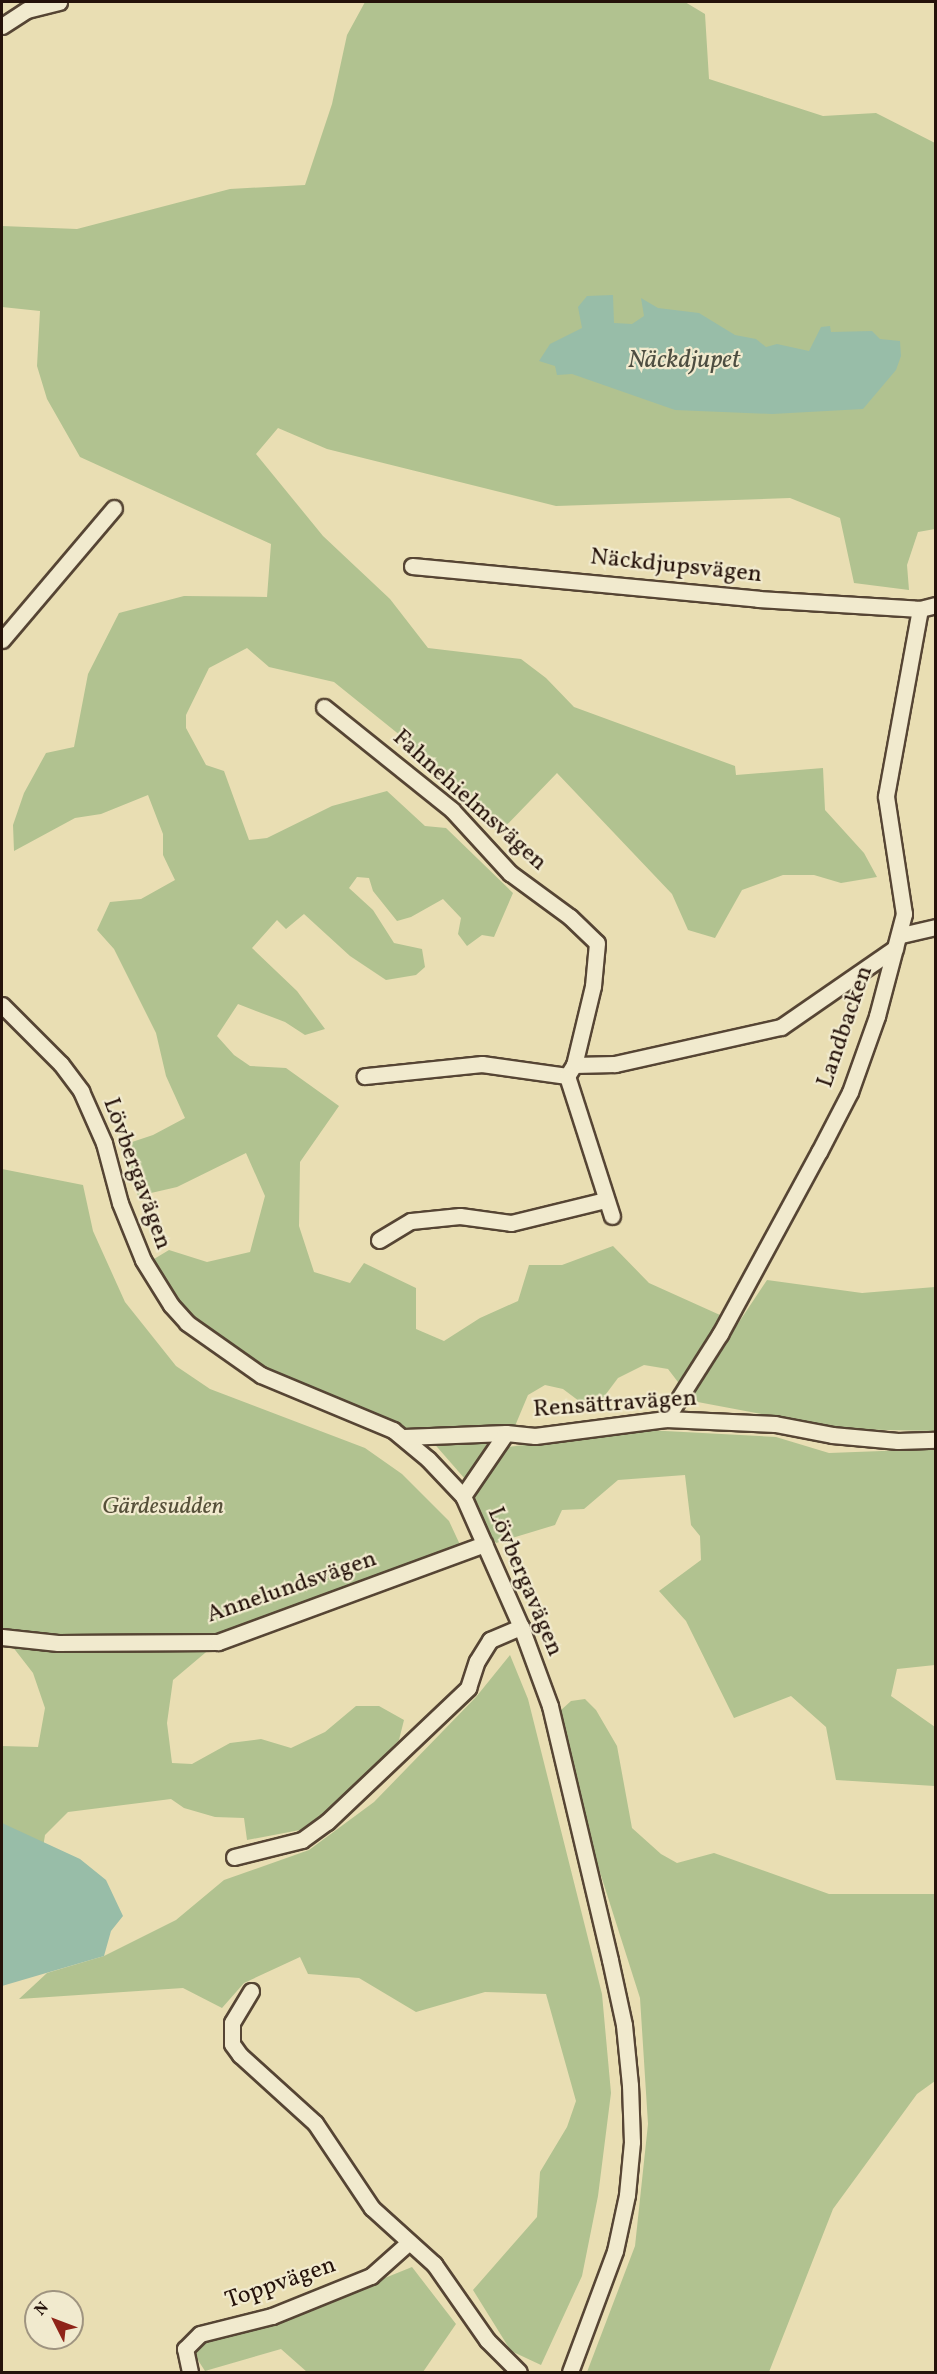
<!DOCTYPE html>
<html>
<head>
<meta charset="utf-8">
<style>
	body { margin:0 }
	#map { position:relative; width:937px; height:2374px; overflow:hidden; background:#e9deb3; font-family:Vollkorn,serif }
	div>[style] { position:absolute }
	.green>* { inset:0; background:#b1c290 }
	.water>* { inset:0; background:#98bda8 }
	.roads { filter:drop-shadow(2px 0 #564534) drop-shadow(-2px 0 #564534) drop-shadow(0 2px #564534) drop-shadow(0 -2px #564534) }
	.minor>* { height:15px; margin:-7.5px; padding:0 7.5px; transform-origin:7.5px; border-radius:7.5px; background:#f1eace }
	span { translate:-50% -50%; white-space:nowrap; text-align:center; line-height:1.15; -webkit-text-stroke:4.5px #f1eace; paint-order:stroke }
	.street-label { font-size:24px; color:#25120a }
	.park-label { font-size:24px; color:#565039; font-style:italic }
	.water-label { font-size:26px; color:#4d4e41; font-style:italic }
	.frame { position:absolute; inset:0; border:3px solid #25120a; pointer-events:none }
	.north { position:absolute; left:24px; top:2290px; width:60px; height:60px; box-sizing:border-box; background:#f1eace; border:2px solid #9f9480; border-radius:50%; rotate:312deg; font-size:16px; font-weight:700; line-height:24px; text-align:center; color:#25120a }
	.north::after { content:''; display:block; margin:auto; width:21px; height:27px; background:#8f2418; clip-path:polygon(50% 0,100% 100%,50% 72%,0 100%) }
</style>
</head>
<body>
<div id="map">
	<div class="green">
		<div style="clip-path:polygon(365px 2px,685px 2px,705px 14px,709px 79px,823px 116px,876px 113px,935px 143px,935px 529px,918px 532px,907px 565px,909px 590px,854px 583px,840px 518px,790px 498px,556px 506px,327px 449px,278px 428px,256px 454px,323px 536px,390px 599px,428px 648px,521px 659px,546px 678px,574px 707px,735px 766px,736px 775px,823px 768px,825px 810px,864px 853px,877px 877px,841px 883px,814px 875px,783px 875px,742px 890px,715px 938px,688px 930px,672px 894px,557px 773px,499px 833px,406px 753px,401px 736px,334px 682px,269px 667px,247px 648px,209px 668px,186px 715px,186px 728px,206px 765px,224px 771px,249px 840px,267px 838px,332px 806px,387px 791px,425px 826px,446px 828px,513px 893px,494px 937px,482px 935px,467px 946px,458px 934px,461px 918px,443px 899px,411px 917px,397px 921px,373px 891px,369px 878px,357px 877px,349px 888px,373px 910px,394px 943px,422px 949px,425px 967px,416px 975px,386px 980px,350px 956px,304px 914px,286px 929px,277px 920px,252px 948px,297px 991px,325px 1029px,305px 1035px,285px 1022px,238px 1004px,217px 1036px,234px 1055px,250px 1066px,286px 1068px,339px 1106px,300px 1162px,299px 1226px,314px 1272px,350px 1283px,364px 1263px,416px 1288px,416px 1329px,444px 1341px,480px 1318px,518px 1301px,529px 1265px,562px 1265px,613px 1246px,649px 1283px,720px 1315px,681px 1386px,668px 1369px,644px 1365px,618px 1378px,603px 1398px,579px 1401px,563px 1389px,545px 1385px,528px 1395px,515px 1426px,464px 1431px,404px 1429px,386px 1417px,267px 1373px,211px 1333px,174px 1296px,149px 1262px,169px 1250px,207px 1262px,250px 1252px,265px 1196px,246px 1153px,177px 1187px,138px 1196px,120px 1146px,153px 1135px,185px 1118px,166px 1076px,156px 1033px,114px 949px,97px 930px,110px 902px,141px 899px,175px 880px,163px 855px,163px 834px,148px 795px,101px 814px,75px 818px,14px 851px,13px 825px,24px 793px,46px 753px,74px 747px,88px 674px,119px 613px,184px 596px,267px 597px,271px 544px,80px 457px,47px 399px,37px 366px,40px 311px,2px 307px,2px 226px,77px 229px,230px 189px,305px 185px,332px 104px,347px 35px)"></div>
		<div style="clip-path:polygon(2px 1169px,83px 1185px,93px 1231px,125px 1302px,176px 1366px,210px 1389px,365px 1448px,402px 1474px,449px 1521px,462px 1549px,218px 1642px,173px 1680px,167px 1723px,172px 1763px,192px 1764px,230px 1743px,261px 1739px,291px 1748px,325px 1732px,356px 1706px,379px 1706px,404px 1720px,399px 1740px,336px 1805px,300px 1830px,247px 1840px,244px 1818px,215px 1817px,184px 1808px,171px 1799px,68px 1812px,45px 1835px,42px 1854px,2px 1910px,2px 1746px,38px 1747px,45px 1708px,33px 1673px,2px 1633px)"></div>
		<div style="clip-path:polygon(767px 1280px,862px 1293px,935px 1287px,935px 1431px,841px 1429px,687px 1400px)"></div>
		<div style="clip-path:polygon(646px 1430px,776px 1437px,829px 1453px,935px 1449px,935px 1665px,897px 1669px,891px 1696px,935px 1727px,935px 1786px,836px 1780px,826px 1727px,791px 1696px,734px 1718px,686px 1621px,659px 1591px,701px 1560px,700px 1536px,691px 1525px,685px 1475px,618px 1480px,584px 1509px,562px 1510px,555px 1525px,496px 1543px,477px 1519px,472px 1492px,507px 1447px)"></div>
		<div style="clip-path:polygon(490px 1439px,465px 1479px,431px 1440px)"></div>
		<div style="clip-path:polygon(510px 1655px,528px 1699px,602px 1994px,611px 2093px,598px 2196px,582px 2276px,541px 2365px,511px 2351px,473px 2290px,537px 2217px,540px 2172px,567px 2127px,576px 2101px,546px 1994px,485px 1992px,416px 2012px,359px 1978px,308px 1974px,300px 1957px,244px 1983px,222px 2008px,183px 1988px,19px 1999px,47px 1973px,104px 1956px,176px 1920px,224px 1880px,309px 1850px,374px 1802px,476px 1697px)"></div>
		<div style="clip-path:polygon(585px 1699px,596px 1710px,617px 1746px,632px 1828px,661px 1854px,677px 1863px,714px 1853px,829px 1894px,935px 1894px,935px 2081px,917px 2094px,833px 2209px,769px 2372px,587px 2372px,635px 2246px,648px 2124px,640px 1998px,590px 1841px,560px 1711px,571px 1701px)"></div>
		<div style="clip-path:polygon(412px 2267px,456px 2324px,423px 2372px,307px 2372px,281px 2349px,205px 2371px,194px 2354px,207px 2342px,271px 2324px)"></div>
	</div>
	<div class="water">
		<div style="clip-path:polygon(587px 296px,613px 295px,614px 323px,632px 324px,644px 316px,641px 298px,658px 308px,699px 313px,735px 335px,756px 339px,766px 347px,777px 344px,809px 351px,821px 327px,830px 326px,831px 332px,872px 331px,880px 339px,900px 341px,901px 356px,896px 370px,863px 409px,772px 414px,675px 410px,572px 374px,557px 375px,555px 366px,539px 361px,550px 344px,582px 328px,578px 307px)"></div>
		<div style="clip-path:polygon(2px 1823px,80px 1859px,106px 1880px,123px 1916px,111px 1931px,104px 1956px,2px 1986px)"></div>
	</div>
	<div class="roads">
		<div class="minor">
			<div style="left:2px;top:26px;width:30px;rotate:-33deg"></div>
			<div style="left:27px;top:10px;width:33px;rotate:-14deg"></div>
			<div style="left:412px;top:566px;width:348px;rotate:5.4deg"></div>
			<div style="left:758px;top:599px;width:162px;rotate:3.5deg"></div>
			<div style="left:920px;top:609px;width:16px;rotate:-14deg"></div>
			<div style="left:2px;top:640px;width:173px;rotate:-49.7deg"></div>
			<div style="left:324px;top:707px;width:164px;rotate:38.8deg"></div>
			<div style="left:452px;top:810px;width:86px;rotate:47.4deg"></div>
			<div style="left:510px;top:873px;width:74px;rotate:36.3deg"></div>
			<div style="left:570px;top:917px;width:37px;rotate:44deg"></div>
			<div style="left:597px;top:943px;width:43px;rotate:95.3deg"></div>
			<div style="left:593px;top:986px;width:81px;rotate:103.5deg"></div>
			<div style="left:574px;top:1065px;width:13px;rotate:122deg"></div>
			<div style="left:567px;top:1076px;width:86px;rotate:-172deg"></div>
			<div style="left:482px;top:1064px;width:118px;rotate:174.1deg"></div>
			<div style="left:901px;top:935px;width:36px;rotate:-13deg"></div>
			<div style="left:2px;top:1005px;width:83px;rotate:45deg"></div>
			<div style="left:61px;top:1064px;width:34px;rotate:53deg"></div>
			<div style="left:81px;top:1091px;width:57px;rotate:66.1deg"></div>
			<div style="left:104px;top:1143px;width:62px;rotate:75.1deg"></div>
			<div style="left:120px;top:1203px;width:61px;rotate:68deg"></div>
			<div style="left:143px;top:1260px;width:53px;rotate:58.1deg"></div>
			<div style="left:171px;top:1305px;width:24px;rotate:48deg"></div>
			<div style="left:187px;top:1323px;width:90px;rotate:35.1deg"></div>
			<div style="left:261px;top:1375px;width:143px;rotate:22.6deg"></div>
			<div style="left:393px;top:1430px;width:45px;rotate:39.6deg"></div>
			<div style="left:428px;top:1459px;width:51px;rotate:46.6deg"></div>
			<div style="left:463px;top:1496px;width:143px;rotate:66.1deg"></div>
			<div style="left:521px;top:1627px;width:84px;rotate:69.8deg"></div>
			<div style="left:550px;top:1706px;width:261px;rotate:76.7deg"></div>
			<div style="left:610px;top:1960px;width:66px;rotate:77.8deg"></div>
			<div style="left:624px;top:2025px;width:60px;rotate:84.3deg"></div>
			<div style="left:630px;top:2085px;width:57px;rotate:88deg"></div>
			<div style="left:632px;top:2142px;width:53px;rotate:95.4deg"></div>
			<div style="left:627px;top:2195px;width:57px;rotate:102.1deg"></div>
			<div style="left:615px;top:2251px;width:129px;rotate:110.4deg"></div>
			<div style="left:574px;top:1065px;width:41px;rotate:-1.4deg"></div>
			<div style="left:615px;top:1064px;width:170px;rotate:-12.6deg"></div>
			<div style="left:781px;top:1027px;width:139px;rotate:-34.7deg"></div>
			<div style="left:567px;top:1076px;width:147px;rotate:72.2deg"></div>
			<div style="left:379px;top:1240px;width:37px;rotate:-31deg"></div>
			<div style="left:411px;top:1221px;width:49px;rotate:-5.8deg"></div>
			<div style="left:460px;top:1216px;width:51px;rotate:7.8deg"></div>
			<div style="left:511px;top:1223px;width:97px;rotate:-13.7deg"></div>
			<div style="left:666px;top:1419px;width:101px;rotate:-57.6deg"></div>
			<div style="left:720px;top:1334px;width:207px;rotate:-61.5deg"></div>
			<div style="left:819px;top:1152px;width:68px;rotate:-62.7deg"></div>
			<div style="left:850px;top:1092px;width:81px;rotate:-70.4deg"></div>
			<div style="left:877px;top:1016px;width:106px;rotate:-75.2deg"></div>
			<div style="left:904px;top:914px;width:119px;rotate:-98.7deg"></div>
			<div style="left:886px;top:796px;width:190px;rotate:-79.7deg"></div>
			<div style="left:404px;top:1437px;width:102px;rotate:-2.2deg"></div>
			<div style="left:506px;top:1433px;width:29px;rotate:6deg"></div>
			<div style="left:535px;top:1436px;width:132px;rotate:-7.4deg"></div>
			<div style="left:666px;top:1419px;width:109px;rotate:2.6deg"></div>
			<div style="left:775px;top:1424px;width:58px;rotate:10.9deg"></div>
			<div style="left:832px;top:1435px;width:66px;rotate:5.2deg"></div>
			<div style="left:898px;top:1441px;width:38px;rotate:-2deg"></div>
			<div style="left:463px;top:1496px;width:76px;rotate:-55.7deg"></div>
			<div style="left:2px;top:1637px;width:56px;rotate:6.1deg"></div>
			<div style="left:58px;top:1643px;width:160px;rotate:-0.4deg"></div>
			<div style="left:218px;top:1642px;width:284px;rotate:-20.2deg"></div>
			<div style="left:234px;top:1857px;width:70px;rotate:-14deg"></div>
			<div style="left:302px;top:1840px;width:31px;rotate:-36deg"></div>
			<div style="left:327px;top:1822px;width:195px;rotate:-43.5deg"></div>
			<div style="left:468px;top:1688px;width:28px;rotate:-72deg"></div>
			<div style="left:477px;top:1661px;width:25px;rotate:-58deg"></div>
			<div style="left:490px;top:1640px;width:34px;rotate:-23deg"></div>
			<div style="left:251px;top:1991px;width:37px;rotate:121deg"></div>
			<div style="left:232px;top:2023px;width:21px;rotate:90deg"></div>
			<div style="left:232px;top:2044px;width:14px;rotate:54deg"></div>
			<div style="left:240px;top:2055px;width:101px;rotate:42.2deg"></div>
			<div style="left:315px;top:2123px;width:102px;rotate:56.2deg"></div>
			<div style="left:372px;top:2208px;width:84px;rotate:42.1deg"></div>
			<div style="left:434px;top:2264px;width:93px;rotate:55.1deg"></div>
			<div style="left:487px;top:2340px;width:45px;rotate:45deg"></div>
			<div style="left:190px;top:2372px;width:24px;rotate:-102deg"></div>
			<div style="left:185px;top:2349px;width:21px;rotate:-45deg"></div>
			<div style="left:200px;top:2334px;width:74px;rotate:-14deg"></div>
			<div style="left:272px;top:2316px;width:107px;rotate:-22deg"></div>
			<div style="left:371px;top:2276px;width:50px;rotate:-41.7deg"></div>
		</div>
	</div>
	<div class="street-label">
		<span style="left:676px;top:567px;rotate:6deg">Näckdjupsvägen</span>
		<span style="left:469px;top:801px;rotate:42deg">Fahnehielmsvägen</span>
		<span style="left:846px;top:1027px;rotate:-71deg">Landbacken</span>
		<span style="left:136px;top:1174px;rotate:70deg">Lövbergavägen</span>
		<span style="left:615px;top:1405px;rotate:-4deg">Rensättravägen</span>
		<span style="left:524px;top:1582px;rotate:67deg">Lövbergavägen</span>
		<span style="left:292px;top:1588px;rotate:-19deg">Annelundsvägen</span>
		<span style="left:281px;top:2284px;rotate:-19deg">Toppvägen</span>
	</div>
	<div class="park-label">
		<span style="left:163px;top:1508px">Gärdesudden</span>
	</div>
	<div class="water-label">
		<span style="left:684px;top:361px">Näckdjupet</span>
	</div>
	<div class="frame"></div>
	<div class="north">N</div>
</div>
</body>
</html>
